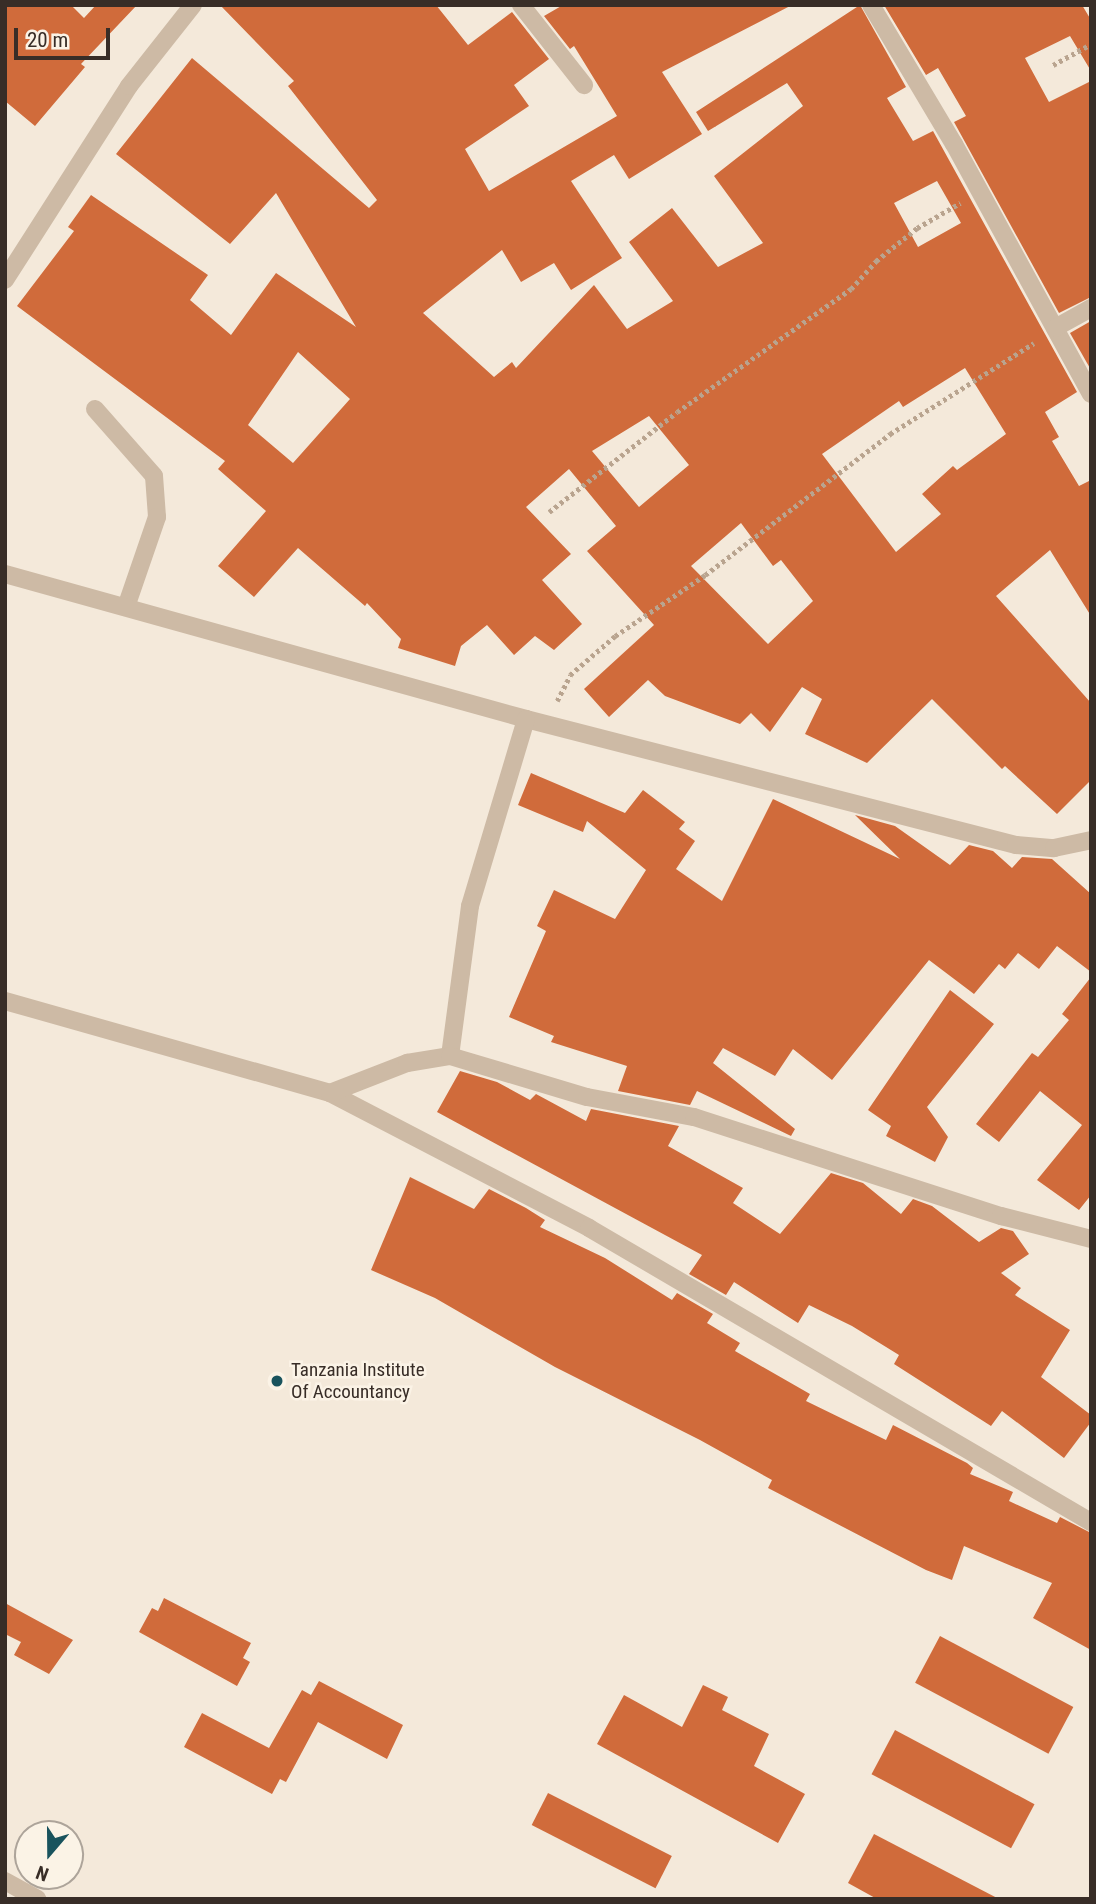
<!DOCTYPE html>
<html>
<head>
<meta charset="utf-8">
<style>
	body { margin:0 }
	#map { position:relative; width:1096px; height:1904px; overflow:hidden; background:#f4e9da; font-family:"Roboto Condensed",sans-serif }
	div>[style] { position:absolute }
	.building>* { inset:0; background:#d06b3b; transform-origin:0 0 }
	.path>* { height:4.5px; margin-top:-2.25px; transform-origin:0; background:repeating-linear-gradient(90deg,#b9a48f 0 3.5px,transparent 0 7px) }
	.service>* { height:18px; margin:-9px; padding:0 9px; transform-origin:9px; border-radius:9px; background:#cdbaa5 }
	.minor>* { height:18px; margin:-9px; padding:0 9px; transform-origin:9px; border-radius:9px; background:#cdbaa5 }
	.dots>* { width:19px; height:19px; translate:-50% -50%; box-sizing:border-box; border:4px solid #fbf3e6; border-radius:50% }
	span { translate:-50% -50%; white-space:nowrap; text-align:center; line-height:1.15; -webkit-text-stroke:5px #fbf3e6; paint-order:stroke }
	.poi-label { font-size:19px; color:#382d27 }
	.left { translate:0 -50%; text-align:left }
	.frame { position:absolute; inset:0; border:7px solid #382d27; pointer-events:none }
	.north { position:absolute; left:14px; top:1820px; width:70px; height:70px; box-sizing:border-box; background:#fbf3e6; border:2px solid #ada49a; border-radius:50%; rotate:200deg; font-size:19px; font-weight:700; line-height:28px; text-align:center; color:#382d27 }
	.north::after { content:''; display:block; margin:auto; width:24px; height:32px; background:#19535d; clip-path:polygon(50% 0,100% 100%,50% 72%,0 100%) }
	.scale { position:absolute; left:14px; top:28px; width:96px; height:32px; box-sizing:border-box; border:4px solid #382d27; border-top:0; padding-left:9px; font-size:21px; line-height:24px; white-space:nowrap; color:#382d27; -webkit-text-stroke:5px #fbf3e6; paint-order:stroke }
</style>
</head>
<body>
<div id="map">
	<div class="building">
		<div style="clip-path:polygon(5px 5px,71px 5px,84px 18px,96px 5px,137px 5px,81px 64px,85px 67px,35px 126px,5px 101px)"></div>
		<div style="clip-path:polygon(evenodd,220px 5px,436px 5px,468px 45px,512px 12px,549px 59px,514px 85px,529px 106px,465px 149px,489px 191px,617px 116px,574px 46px,570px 49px,544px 16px,563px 5px,792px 5px,662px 72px,702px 134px,629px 179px,614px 155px,571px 181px,622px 258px,571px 290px,554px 263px,521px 282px,502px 250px,423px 313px,494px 377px,512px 362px,516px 368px,594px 285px,627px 329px,673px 301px,629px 242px,672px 208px,718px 267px,763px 243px,714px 176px,803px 106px,787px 83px,708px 131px,696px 112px,860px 5px,906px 87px,887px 98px,913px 141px,933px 131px,1077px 392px,1045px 412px,1059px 437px,1052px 441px,1079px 486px,1091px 480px,1091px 616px,1050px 550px,996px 596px,1091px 703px,1091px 780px,1057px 814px,1005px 766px,1002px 769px,932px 699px,867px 763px,805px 734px,822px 699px,802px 687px,770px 732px,751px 713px,740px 724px,665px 696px,648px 680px,609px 717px,584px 689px,654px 625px,587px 551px,616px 526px,569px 469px,526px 507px,571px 554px,542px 580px,582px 624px,554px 650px,535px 636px,514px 655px,487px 625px,461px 646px,455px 666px,398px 648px,401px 639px,367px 603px,365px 606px,298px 548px,254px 597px,218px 566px,266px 511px,218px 469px,225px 461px,17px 306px,74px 231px,68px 227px,91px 195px,208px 275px,190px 300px,231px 335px,276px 273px,356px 327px,276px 193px,230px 244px,116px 154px,192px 58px,369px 208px,377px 200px,288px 86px,294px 81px,220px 5px,937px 181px,961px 223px,918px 247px,894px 203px,937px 181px,220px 5px,298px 352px,350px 399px,293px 463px,248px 425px,298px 352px,220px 5px,965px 368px,1006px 434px,957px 470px,953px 466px,922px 494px,941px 514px,896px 552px,822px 454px,899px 401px,903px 407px,965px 368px,220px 5px,649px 416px,689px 465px,639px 507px,592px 451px,649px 416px,220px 5px,741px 523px,773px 566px,781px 560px,813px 601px,768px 644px,691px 566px,741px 523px)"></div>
		<div style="clip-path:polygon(884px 5px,1082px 5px,1091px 20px,1091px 71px,1070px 36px,1025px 58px,1049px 102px,1091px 81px,1091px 297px,1059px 313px,954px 122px,966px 116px,938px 68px,926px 75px)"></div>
		<div style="clip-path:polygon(1091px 321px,1091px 370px,1070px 333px)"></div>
		<div style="clip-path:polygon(531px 773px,625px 813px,643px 790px,685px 822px,679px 829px,695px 841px,676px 869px,722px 901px,773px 799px,900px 859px,855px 815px,895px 826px,950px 865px,969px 845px,993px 851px,1012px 868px,1022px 857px,1052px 859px,1091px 894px,1091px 972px,1057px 946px,1039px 969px,1018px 953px,1005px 969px,999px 964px,974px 994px,929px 960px,832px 1080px,793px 1049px,775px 1076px,723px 1048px,713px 1063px,795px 1129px,791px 1136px,697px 1091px,690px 1105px,618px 1091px,627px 1066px,551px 1042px,554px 1036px,509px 1017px,546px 931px,537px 926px,554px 890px,615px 919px,646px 870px,587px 821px,583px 832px,518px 805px)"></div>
		<div style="clip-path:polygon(1091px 977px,1091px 1195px,1079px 1210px,1037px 1180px,1082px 1125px,1040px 1091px,999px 1142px,976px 1124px,1032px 1053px,1038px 1057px,1069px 1020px,1062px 1014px)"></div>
		<div style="clip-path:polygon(950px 990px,994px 1024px,927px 1107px,948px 1137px,935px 1162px,886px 1136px,891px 1126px,868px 1110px)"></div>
		<div style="clip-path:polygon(460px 1071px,497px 1082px,530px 1100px,536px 1094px,586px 1121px,591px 1109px,679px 1126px,668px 1146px,743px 1188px,733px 1203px,780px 1234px,831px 1173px,863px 1183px,901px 1214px,913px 1199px,932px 1206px,979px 1242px,1001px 1228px,1013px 1231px,1029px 1254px,1001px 1273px,1021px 1288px,1015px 1295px,1070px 1330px,1041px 1377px,1091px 1415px,1091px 1422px,1064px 1458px,1002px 1411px,991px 1426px,894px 1364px,899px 1355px,852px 1326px,809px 1305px,798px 1323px,734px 1282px,726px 1295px,689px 1274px,702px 1255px,437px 1112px)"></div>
		<div style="clip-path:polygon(410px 1177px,474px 1209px,489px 1189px,526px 1208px,545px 1220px,540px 1227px,605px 1258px,672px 1300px,677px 1293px,713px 1314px,707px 1323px,740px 1343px,735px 1351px,810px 1394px,806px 1401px,886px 1440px,893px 1425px,967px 1463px,973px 1468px,970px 1474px,1013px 1492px,1009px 1501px,1057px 1523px,1060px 1517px,1091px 1533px,1091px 1650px,1033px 1618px,1052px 1583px,964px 1546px,952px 1580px,926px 1570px,768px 1488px,772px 1480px,700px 1440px,555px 1367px,435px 1298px,371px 1270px)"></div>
		<div style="clip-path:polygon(164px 1598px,251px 1643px,243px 1658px,250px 1662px,237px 1686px,139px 1632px,152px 1608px,158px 1611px)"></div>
		<div style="clip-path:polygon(5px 1603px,73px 1640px,49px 1674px,14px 1655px,21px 1642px,5px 1634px)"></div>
		<div style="left:940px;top:1636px;width:151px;height:53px;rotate:28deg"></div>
		<div style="clip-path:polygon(319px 1681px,403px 1725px,387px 1759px,318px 1722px,286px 1782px,280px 1779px,272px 1794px,184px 1747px,202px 1713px,269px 1748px,302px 1690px,311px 1695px)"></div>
		<div style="clip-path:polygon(703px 1685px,728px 1697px,722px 1710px,769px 1734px,754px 1766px,805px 1794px,778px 1843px,597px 1744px,624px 1695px,682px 1727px)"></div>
		<div style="left:895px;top:1730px;width:158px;height:50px;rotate:28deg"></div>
		<div style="left:548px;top:1793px;width:139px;height:36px;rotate:27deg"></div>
		<div style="clip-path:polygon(874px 1834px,999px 1899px,877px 1899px,848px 1883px)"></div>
	</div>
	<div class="path">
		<div style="left:1053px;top:65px;width:43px;rotate:-28.9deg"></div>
		<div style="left:549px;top:512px;width:162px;rotate:-38deg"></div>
		<div style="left:677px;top:412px;width:213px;rotate:-35.3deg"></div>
		<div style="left:851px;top:289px;width:38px;rotate:-48deg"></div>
		<div style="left:876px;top:261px;width:53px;rotate:-38.8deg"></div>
		<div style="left:917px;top:228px;width:50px;rotate:-30.2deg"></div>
		<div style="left:557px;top:701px;width:29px;rotate:-63deg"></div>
		<div style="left:570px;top:675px;width:60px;rotate:-40.9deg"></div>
		<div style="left:615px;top:636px;width:109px;rotate:-34.1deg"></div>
		<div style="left:705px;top:575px;width:233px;rotate:-37.3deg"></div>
		<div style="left:890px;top:434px;width:170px;rotate:-32.3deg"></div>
	</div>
	<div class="service">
		<div style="left:95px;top:409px;width:89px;rotate:48.6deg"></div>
		<div style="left:154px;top:476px;width:41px;rotate:85.8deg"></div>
		<div style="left:157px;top:517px;width:95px;rotate:109deg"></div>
		<div style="left:5px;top:1881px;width:37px;rotate:29deg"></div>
	</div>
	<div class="minor">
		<div style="left:521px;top:5px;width:102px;rotate:51.8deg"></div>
		<div style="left:871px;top:5px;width:162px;rotate:59.2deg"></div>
		<div style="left:954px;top:144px;width:285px;rotate:61.3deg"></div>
		<div style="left:5px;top:280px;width:230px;rotate:-57.4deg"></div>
		<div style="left:129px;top:86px;width:103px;rotate:-51.7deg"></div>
		<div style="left:1055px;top:328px;width:41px;rotate:-29.1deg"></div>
		<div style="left:5px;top:574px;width:541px;rotate:15.55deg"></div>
		<div style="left:526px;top:719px;width:506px;rotate:14.42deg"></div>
		<div style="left:1016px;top:845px;width:38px;rotate:5deg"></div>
		<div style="left:1054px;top:848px;width:38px;rotate:-12deg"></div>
		<div style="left:5px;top:1001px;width:338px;rotate:15.8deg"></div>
		<div style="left:330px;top:1093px;width:292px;rotate:27.5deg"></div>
		<div style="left:589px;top:1228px;width:582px;rotate:30.36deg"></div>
		<div style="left:450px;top:1056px;width:151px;rotate:-82.4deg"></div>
		<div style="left:470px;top:906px;width:195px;rotate:-73.3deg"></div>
		<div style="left:330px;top:1093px;width:83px;rotate:-21.3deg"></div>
		<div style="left:407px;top:1063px;width:44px;rotate:-9.2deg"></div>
		<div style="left:450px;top:1056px;width:143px;rotate:16.7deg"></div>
		<div style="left:587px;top:1097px;width:109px;rotate:10.6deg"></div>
		<div style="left:694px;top:1117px;width:323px;rotate:17.9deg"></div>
		<div style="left:1001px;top:1216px;width:93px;rotate:14.3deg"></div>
	</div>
	<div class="dots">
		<div style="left:277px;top:1381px;background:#19535d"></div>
	</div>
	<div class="poi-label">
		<span class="left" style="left:291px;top:1381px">Tanzania Institute<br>Of Accountancy</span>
	</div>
	<div class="frame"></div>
	<div class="north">N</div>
	<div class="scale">20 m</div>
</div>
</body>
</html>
